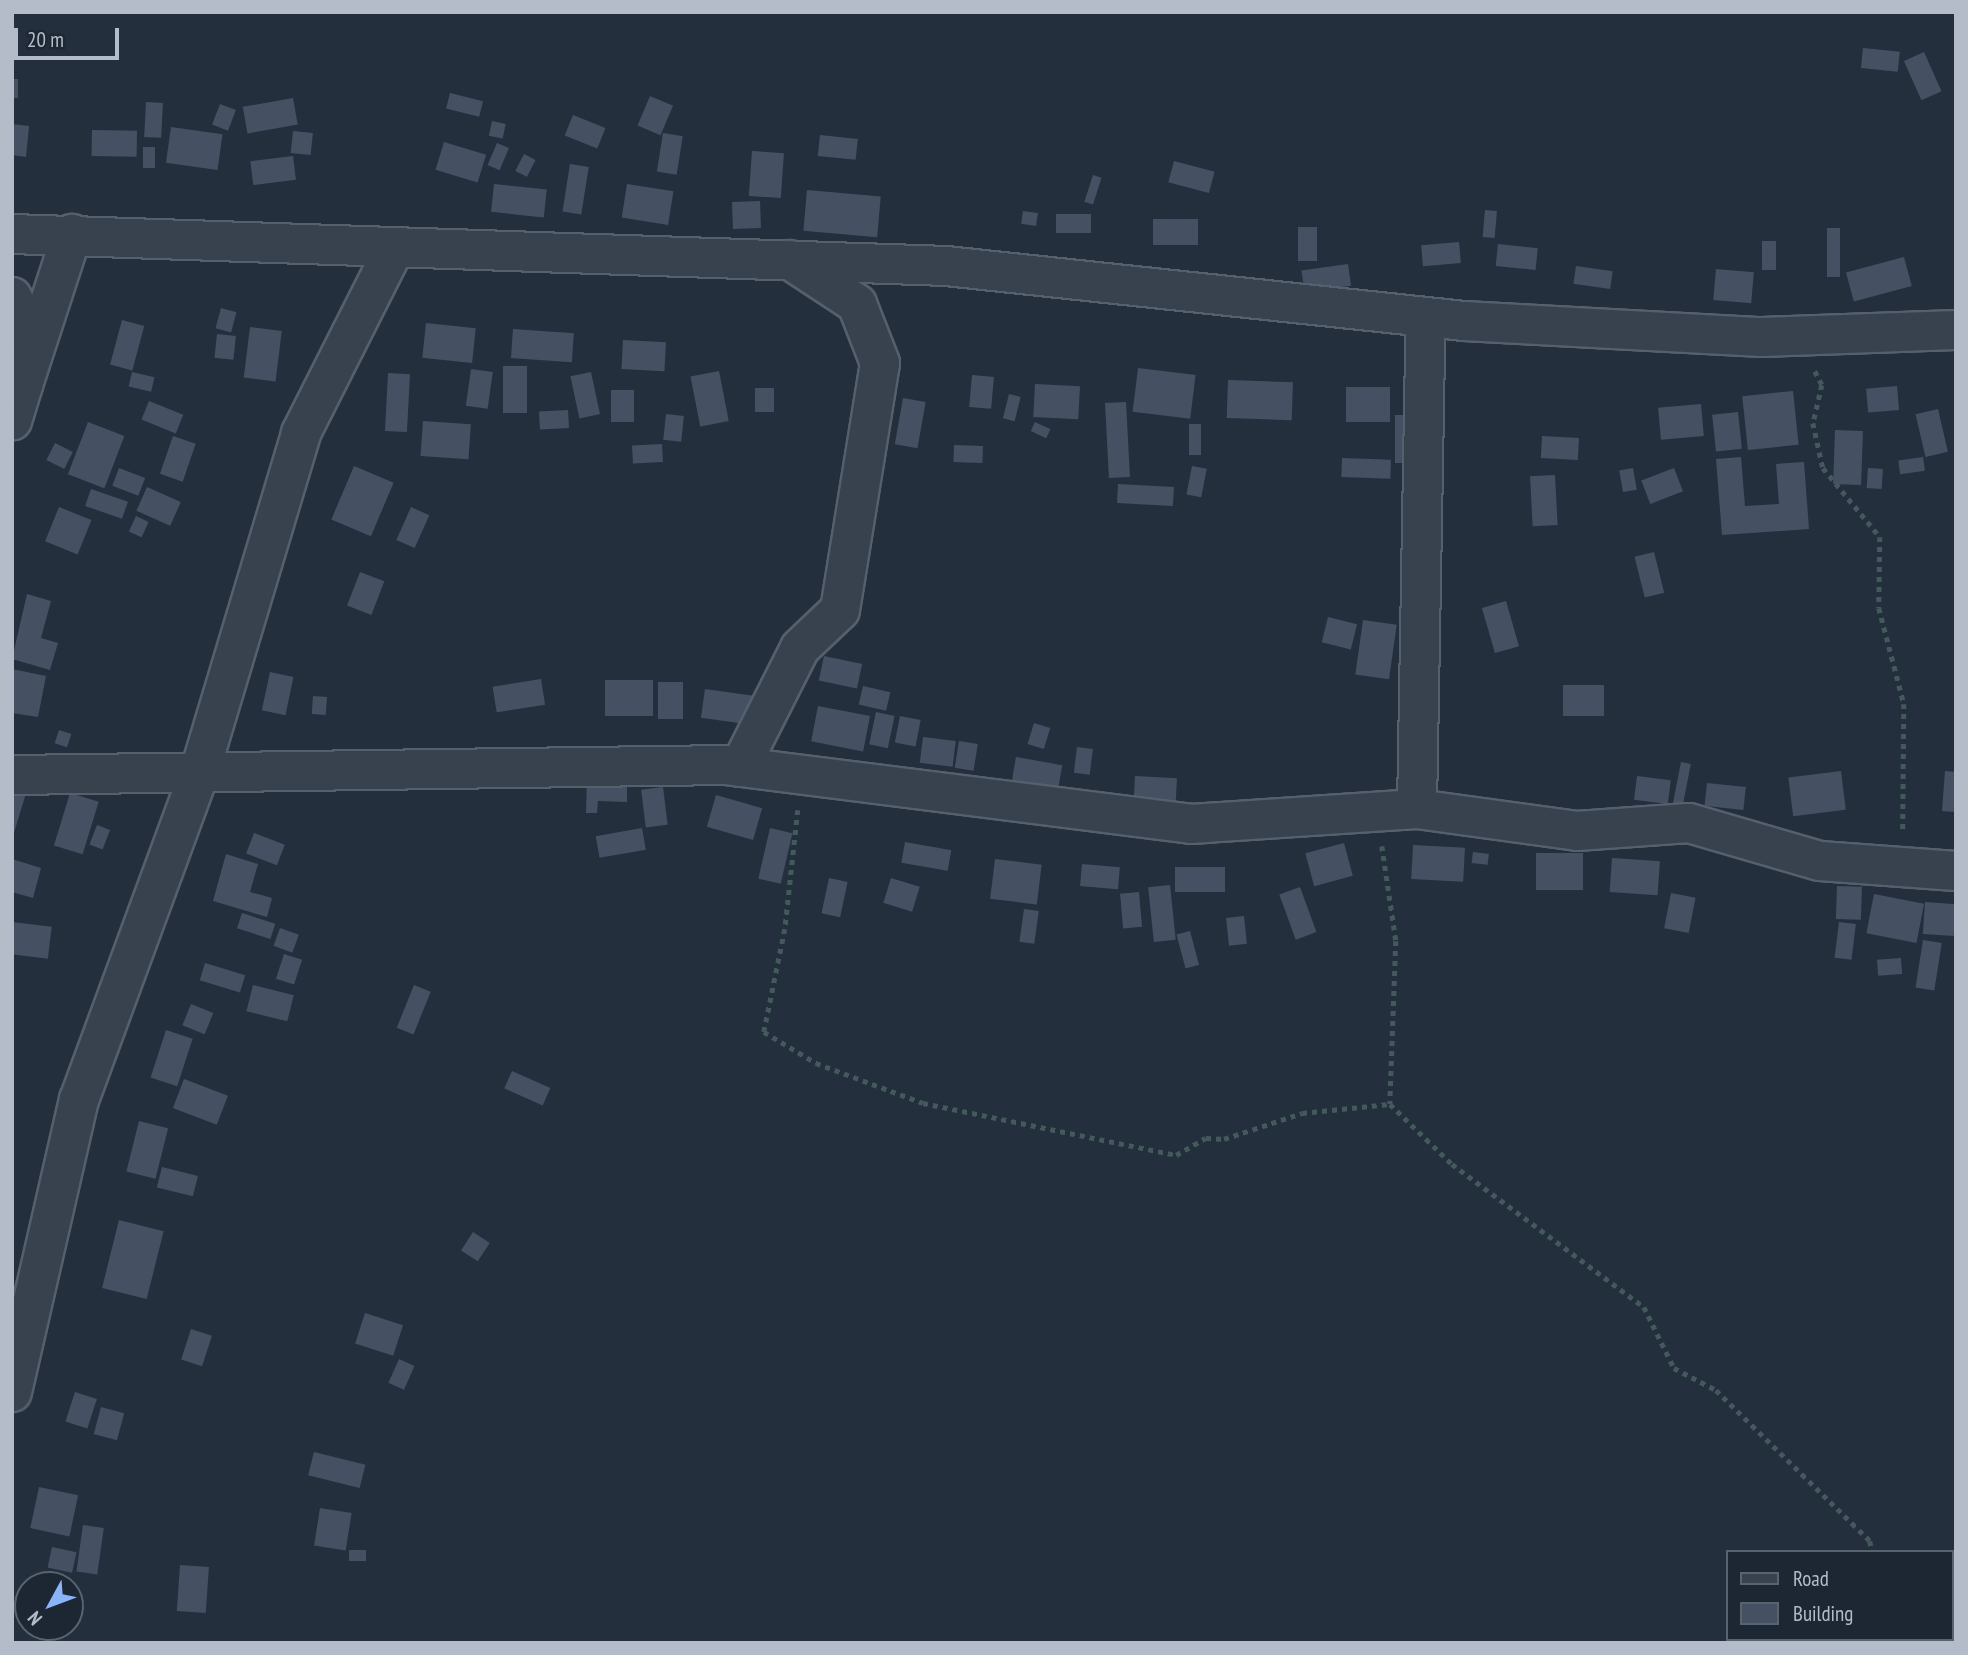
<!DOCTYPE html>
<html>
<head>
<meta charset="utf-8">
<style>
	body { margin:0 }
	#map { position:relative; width:1968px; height:1655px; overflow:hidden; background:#242f3e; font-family:"PT Sans Narrow",sans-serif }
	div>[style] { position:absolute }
	.building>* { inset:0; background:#455162; transform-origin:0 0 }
	.path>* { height:4.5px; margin-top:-2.25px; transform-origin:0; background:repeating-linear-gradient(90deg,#44595c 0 5px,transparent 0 10px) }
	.roads { filter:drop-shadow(2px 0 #565f6c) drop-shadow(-2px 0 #565f6c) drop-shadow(0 2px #565f6c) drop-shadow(0 -2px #565f6c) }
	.minor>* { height:38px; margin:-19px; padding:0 19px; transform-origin:19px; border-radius:19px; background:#38414e }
	.tertiary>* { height:38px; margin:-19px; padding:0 19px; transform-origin:19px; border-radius:19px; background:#38414e }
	span { translate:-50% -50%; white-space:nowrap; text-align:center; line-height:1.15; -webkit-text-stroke:5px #1d2633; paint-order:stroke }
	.frame { position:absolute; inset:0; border:14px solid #b4bcc9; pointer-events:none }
	.legend { position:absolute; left:1726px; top:1550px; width:228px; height:91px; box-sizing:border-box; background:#1d2633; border:2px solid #59626f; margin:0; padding:9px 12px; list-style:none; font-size:21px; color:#b4bcc9 }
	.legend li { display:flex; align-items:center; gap:14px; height:35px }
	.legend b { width:35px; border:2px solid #59626f }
	.north { position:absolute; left:14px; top:1571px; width:70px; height:70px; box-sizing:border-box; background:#1d2633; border:2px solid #59626f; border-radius:50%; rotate:229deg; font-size:19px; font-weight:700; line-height:28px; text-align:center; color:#b4bcc9 }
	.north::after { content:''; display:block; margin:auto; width:24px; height:32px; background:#8ab4f8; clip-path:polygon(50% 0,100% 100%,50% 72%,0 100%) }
	.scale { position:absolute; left:14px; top:28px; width:105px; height:32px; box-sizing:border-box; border:4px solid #b4bcc9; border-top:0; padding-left:9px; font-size:21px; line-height:24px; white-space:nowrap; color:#b4bcc9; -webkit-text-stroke:5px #1d2633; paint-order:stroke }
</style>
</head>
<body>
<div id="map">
	<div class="building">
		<div style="left:1863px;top:48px;width:37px;height:20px;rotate:6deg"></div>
		<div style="left:1924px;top:52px;width:43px;height:22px;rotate:66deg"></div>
		<div style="left:12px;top:79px;width:6px;height:19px"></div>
		<div style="left:450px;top:93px;width:34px;height:16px;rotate:14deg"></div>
		<div style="left:650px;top:96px;width:25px;height:32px;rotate:23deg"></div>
		<div style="left:293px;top:98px;width:27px;height:51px;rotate:80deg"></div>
		<div style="left:146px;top:102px;width:17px;height:35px;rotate:3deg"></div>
		<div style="left:220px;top:104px;width:17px;height:22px;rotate:21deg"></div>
		<div style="left:573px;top:115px;width:35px;height:22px;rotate:22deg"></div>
		<div style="left:492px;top:121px;width:14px;height:15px;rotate:12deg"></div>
		<div style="clip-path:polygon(12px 124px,29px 126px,26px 157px,12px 155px)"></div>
		<div style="left:171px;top:127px;width:52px;height:36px;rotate:8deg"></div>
		<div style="left:92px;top:130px;width:45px;height:26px;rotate:1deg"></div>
		<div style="left:293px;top:131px;width:20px;height:22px;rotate:6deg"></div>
		<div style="left:663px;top:133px;width:20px;height:39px;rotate:9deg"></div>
		<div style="left:820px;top:135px;width:38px;height:21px;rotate:6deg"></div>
		<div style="left:444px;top:142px;width:44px;height:29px;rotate:17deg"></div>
		<div style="left:497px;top:143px;width:13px;height:24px;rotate:23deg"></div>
		<div style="left:143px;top:147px;width:12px;height:21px"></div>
		<div style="left:752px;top:151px;width:32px;height:45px;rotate:4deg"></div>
		<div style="left:524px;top:154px;width:13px;height:19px;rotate:27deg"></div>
		<div style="left:293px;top:156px;width:24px;height:43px;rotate:83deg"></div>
		<div style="left:1174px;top:161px;width:42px;height:22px;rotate:15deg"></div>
		<div style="left:570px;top:164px;width:19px;height:48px;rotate:9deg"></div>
		<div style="left:1093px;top:175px;width:9px;height:28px;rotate:18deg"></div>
		<div style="left:494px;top:184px;width:53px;height:28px;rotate:6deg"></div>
		<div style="left:627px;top:184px;width:47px;height:34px;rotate:9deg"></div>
		<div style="left:807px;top:190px;width:74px;height:41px;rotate:5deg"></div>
		<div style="left:760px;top:201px;width:27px;height:28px;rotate:88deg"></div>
		<div style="left:1485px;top:210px;width:12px;height:27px;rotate:5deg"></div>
		<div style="left:1023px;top:211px;width:15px;height:13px;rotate:8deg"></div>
		<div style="left:1056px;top:214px;width:35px;height:19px"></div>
		<div style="left:1153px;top:219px;width:45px;height:26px"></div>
		<div style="left:1298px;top:227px;width:19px;height:34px"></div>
		<div style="left:1827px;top:228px;width:13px;height:49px"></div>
		<div style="left:1762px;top:241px;width:14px;height:29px"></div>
		<div style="left:1459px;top:242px;width:21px;height:38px;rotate:85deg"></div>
		<div style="left:1498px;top:244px;width:40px;height:22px;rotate:6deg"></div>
		<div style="left:1904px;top:257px;width:30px;height:60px;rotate:75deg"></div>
		<div style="left:1348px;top:264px;width:22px;height:47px;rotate:82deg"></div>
		<div style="left:1576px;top:266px;width:37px;height:18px;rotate:8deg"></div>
		<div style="left:1716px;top:269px;width:38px;height:31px;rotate:5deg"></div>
		<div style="left:221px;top:308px;width:16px;height:21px;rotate:15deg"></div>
		<div style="left:122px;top:320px;width:23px;height:46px;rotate:15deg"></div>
		<div style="left:426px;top:323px;width:50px;height:35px;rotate:6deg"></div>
		<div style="left:250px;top:327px;width:32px;height:51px;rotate:7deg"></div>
		<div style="left:513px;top:329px;width:61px;height:29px;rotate:4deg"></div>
		<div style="left:217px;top:334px;width:19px;height:24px;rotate:6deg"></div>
		<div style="left:623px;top:340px;width:43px;height:29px;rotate:3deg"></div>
		<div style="left:503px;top:366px;width:24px;height:47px"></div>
		<div style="left:1138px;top:368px;width:58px;height:44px;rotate:7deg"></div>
		<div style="left:471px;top:369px;width:22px;height:37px;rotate:8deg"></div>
		<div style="left:719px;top:371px;width:51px;height:29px;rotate:79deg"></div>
		<div style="left:132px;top:372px;width:23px;height:15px;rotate:13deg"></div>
		<div style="left:591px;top:372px;width:43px;height:21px;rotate:78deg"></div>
		<div style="left:388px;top:373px;width:22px;height:58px;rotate:3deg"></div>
		<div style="left:972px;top:375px;width:22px;height:32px;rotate:5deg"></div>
		<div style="left:1228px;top:380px;width:65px;height:38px;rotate:2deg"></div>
		<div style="left:1035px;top:384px;width:45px;height:33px;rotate:3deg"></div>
		<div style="left:1897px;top:386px;width:24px;height:31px;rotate:85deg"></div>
		<div style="left:1390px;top:387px;width:35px;height:44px;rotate:90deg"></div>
		<div style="left:755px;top:388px;width:19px;height:24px"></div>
		<div style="left:611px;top:390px;width:23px;height:32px"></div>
		<div style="left:1793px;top:391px;width:54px;height:51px;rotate:84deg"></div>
		<div style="left:1009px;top:394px;width:12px;height:25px;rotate:14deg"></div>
		<div style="left:903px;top:398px;width:23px;height:47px;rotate:10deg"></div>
		<div style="left:149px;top:401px;width:37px;height:20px;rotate:22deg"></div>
		<div style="left:1126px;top:402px;width:75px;height:21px;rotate:87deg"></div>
		<div style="left:1701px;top:404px;width:32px;height:43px;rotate:85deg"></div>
		<div style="left:1938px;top:409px;width:44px;height:23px;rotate:77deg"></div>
		<div style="left:568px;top:410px;width:18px;height:29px;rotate:87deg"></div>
		<div style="left:1738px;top:412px;width:37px;height:26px;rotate:84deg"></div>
		<div style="left:666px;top:414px;width:18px;height:26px;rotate:6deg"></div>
		<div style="left:1395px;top:415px;width:23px;height:48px"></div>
		<div style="left:423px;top:421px;width:48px;height:35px;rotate:4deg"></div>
		<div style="left:88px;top:422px;width:39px;height:56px;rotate:21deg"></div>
		<div style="left:1035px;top:422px;width:17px;height:10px;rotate:25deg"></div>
		<div style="left:1189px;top:424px;width:12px;height:31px"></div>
		<div style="left:1835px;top:430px;width:28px;height:54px;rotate:2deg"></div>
		<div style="left:173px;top:436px;width:24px;height:40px;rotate:19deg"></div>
		<div style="left:1542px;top:436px;width:37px;height:22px;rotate:3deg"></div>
		<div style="left:55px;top:443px;width:20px;height:19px;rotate:27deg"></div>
		<div style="left:662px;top:444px;width:18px;height:30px;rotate:87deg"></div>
		<div style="left:954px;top:445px;width:29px;height:17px;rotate:2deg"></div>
		<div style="clip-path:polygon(1741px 457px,1745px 506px,1779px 504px,1776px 464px,1804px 462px,1809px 529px,1722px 535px,1716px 459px)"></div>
		<div style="left:1923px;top:457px;width:14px;height:25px;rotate:82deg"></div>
		<div style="left:1342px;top:458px;width:49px;height:19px;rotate:2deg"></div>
		<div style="left:354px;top:466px;width:43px;height:58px;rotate:23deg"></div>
		<div style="left:1192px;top:466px;width:15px;height:29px;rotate:11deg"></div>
		<div style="left:119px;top:468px;width:28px;height:19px;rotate:21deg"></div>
		<div style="left:1633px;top:468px;width:22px;height:14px;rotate:80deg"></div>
		<div style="left:1674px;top:468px;width:25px;height:35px;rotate:69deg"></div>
		<div style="left:1868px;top:468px;width:15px;height:20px;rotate:4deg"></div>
		<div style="left:1555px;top:475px;width:50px;height:25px;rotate:87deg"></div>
		<div style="left:1118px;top:484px;width:56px;height:19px;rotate:3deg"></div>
		<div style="left:147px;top:487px;width:37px;height:26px;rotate:24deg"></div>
		<div style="left:91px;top:489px;width:39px;height:18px;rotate:19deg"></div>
		<div style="left:59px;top:507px;width:35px;height:37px;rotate:22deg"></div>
		<div style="left:411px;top:507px;width:20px;height:36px;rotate:24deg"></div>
		<div style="left:136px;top:516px;width:14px;height:17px;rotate:25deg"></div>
		<div style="left:1654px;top:552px;width:42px;height:20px;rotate:76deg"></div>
		<div style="left:360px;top:572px;width:26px;height:36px;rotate:21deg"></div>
		<div style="clip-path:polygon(27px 594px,51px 601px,41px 638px,58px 643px,50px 670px,12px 659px)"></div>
		<div style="left:1506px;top:601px;width:47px;height:25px;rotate:74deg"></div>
		<div style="left:1328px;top:617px;width:30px;height:26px;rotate:14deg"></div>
		<div style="left:1363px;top:620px;width:34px;height:55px;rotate:8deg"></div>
		<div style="left:824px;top:656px;width:39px;height:25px;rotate:12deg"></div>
		<div style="clip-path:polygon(12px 669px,46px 676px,38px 717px,12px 713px)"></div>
		<div style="left:270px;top:672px;width:24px;height:39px;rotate:12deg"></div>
		<div style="left:541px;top:679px;width:26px;height:49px;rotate:81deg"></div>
		<div style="left:605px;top:680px;width:48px;height:36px"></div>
		<div style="left:658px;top:682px;width:25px;height:37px"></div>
		<div style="left:1563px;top:685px;width:41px;height:31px"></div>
		<div style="left:863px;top:686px;width:28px;height:19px;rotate:13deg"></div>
		<div style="left:705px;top:689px;width:49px;height:29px;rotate:8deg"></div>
		<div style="left:313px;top:696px;width:14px;height:18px;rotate:4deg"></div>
		<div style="left:818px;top:706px;width:53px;height:36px;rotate:11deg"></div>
		<div style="left:876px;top:712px;width:19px;height:33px;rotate:12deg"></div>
		<div style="left:900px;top:716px;width:21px;height:27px;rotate:11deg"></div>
		<div style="left:1034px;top:723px;width:17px;height:22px;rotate:17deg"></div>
		<div style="left:59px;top:730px;width:13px;height:14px;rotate:18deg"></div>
		<div style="left:923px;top:737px;width:33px;height:26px;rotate:7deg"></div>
		<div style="left:959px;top:741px;width:19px;height:27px;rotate:9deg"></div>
		<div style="left:1077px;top:747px;width:16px;height:26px;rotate:7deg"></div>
		<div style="left:1016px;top:757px;width:47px;height:23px;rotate:10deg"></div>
		<div style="left:1681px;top:762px;width:10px;height:49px;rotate:11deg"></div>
		<div style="left:1841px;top:771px;width:39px;height:53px;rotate:83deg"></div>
		<div style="clip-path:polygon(1945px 771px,1956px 772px,1956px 812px,1942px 811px)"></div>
		<div style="left:1135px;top:776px;width:42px;height:23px;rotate:3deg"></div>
		<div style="left:1637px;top:776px;width:34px;height:24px;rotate:7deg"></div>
		<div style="clip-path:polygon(587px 778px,627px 779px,627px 802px,598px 801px,597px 813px,586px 813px)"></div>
		<div style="left:1707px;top:783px;width:39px;height:23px;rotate:6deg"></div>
		<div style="clip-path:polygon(12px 785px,27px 790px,13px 836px,12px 836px)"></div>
		<div style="left:663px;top:787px;width:38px;height:22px;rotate:83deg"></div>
		<div style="left:70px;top:793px;width:30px;height:55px;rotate:17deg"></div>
		<div style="left:716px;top:795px;width:48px;height:33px;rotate:16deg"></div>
		<div style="left:97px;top:825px;width:14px;height:21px;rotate:21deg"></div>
		<div style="left:642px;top:828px;width:22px;height:47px;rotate:80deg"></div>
		<div style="left:770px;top:828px;width:23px;height:52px;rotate:13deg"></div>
		<div style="left:254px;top:833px;width:33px;height:22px;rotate:21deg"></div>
		<div style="left:905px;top:842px;width:47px;height:21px;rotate:10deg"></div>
		<div style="left:1344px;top:843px;width:34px;height:40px;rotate:75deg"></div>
		<div style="left:1413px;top:845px;width:52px;height:34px;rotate:3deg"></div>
		<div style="left:1473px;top:852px;width:16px;height:11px;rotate:7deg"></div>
		<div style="left:1583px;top:853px;width:37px;height:47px;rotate:90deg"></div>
		<div style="clip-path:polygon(226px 854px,258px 864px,250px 892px,272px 898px,267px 917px,213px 901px)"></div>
		<div style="left:1612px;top:858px;width:48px;height:34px;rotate:4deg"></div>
		<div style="clip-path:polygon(12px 859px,41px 868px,33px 898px,12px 892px)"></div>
		<div style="left:995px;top:859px;width:47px;height:40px;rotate:7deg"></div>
		<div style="left:1082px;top:864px;width:38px;height:22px;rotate:5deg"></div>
		<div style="left:1175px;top:867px;width:50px;height:25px"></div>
		<div style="left:829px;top:878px;width:19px;height:36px;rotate:12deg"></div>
		<div style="left:891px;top:878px;width:30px;height:26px;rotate:17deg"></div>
		<div style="left:1170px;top:885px;width:55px;height:22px;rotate:84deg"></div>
		<div style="left:1837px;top:886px;width:25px;height:33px;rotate:2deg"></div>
		<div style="left:1300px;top:887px;width:48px;height:22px;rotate:70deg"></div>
		<div style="left:1139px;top:892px;width:35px;height:19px;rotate:85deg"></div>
		<div style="left:1671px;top:893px;width:25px;height:36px;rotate:11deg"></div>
		<div style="left:1874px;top:894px;width:51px;height:40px;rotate:11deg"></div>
		<div style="left:1925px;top:902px;width:31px;height:32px;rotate:4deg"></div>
		<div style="left:1024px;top:909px;width:15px;height:33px;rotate:8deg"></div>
		<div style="left:242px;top:913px;width:35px;height:16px;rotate:18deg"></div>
		<div style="left:1244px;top:916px;width:28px;height:18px;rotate:84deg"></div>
		<div style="left:12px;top:922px;width:40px;height:32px;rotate:7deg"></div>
		<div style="left:1839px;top:922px;width:17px;height:36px;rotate:7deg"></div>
		<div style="left:280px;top:928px;width:20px;height:19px;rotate:20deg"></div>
		<div style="left:1190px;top:931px;width:35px;height:14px;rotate:75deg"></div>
		<div style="left:1923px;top:940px;width:19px;height:48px;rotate:9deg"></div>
		<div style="left:284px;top:954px;width:19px;height:26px;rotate:18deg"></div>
		<div style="left:1901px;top:958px;width:16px;height:24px;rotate:86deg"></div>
		<div style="left:205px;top:963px;width:42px;height:18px;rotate:17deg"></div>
		<div style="left:253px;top:985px;width:42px;height:27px;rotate:14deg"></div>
		<div style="left:414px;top:985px;width:18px;height:46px;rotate:22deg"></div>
		<div style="left:191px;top:1004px;width:24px;height:23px;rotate:22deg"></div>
		<div style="left:166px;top:1030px;width:28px;height:50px;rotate:18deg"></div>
		<div style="left:512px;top:1071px;width:42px;height:19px;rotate:24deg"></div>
		<div style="left:184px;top:1079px;width:47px;height:31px;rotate:21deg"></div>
		<div style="left:139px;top:1121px;width:30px;height:52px;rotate:14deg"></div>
		<div style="left:162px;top:1167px;width:37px;height:21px;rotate:14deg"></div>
		<div style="left:119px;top:1220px;width:46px;height:70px;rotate:14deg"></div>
		<div style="left:473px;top:1232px;width:20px;height:22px;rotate:33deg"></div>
		<div style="left:365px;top:1313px;width:40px;height:32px;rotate:18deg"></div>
		<div style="left:191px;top:1329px;width:22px;height:32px;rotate:18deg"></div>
		<div style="left:399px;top:1359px;width:17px;height:26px;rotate:24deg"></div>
		<div style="left:75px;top:1392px;width:23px;height:31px;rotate:18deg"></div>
		<div style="left:101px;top:1407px;width:24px;height:28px;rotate:15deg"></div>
		<div style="left:314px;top:1452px;width:53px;height:24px;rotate:14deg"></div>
		<div style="left:39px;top:1487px;width:40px;height:42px;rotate:12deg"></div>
		<div style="left:320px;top:1508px;width:32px;height:38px;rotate:9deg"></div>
		<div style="left:83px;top:1525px;width:21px;height:47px;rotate:8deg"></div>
		<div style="left:52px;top:1547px;width:25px;height:21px;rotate:12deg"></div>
		<div style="left:349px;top:1550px;width:17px;height:11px"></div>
		<div style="left:180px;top:1565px;width:29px;height:46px;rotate:4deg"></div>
	</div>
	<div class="path">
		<div style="left:1815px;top:371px;width:16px;rotate:63deg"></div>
		<div style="left:1822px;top:385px;width:39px;rotate:103deg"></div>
		<div style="left:1813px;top:423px;width:46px;rotate:77.5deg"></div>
		<div style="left:1823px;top:468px;width:89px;rotate:50.4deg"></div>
		<div style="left:1880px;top:537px;width:71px;rotate:90.8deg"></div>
		<div style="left:1879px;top:608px;width:99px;rotate:75.4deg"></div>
		<div style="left:1904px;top:704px;width:127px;rotate:90.5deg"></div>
		<div style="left:798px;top:810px;width:120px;rotate:96.2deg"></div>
		<div style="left:785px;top:929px;width:105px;rotate:101.5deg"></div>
		<div style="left:764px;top:1032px;width:61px;rotate:30.8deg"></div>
		<div style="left:816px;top:1063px;width:114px;rotate:20.5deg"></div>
		<div style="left:923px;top:1103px;width:258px;rotate:11.6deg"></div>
		<div style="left:1176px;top:1155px;width:34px;rotate:-30deg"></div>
		<div style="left:1206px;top:1138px;width:18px;rotate:3deg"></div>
		<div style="left:1224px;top:1139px;width:82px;rotate:-18.4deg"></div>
		<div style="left:1302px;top:1113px;width:88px;rotate:-5.8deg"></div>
		<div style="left:1382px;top:846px;width:96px;rotate:81.6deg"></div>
		<div style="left:1396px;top:941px;width:163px;rotate:92.1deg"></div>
		<div style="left:1390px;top:1104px;width:86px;rotate:44.1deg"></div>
		<div style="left:1452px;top:1164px;width:239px;rotate:36.7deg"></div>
		<div style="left:1644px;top:1307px;width:68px;rotate:63.8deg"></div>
		<div style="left:1674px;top:1368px;width:47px;rotate:27.6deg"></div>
		<div style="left:1716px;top:1390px;width:216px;rotate:44.4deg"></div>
		<div style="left:1870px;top:1541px;width:11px;rotate:80deg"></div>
		<div style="left:1879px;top:1643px;width:4px;rotate:-90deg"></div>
	</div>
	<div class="roads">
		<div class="minor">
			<div style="left:12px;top:297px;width:19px;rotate:62deg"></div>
			<div style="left:21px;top:314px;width:71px;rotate:88.4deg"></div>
			<div style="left:23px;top:385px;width:37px;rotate:107deg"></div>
			<div style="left:23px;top:385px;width:159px;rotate:-72deg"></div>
			<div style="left:740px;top:767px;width:133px;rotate:-63.2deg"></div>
			<div style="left:800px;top:648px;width:55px;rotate:-43.5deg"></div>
			<div style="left:840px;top:610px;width:250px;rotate:-80.8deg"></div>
			<div style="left:880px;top:363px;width:63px;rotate:-111.3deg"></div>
			<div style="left:857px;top:304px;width:80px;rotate:-146.7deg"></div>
			<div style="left:12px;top:775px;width:713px;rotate:-0.8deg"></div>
			<div style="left:725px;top:765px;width:470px;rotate:7.2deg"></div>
			<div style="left:1191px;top:824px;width:226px;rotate:-3.8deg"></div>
			<div style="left:1417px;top:809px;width:162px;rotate:7.8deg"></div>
			<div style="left:1577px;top:831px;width:112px;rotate:-4.1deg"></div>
			<div style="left:1689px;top:823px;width:136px;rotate:16.2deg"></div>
			<div style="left:1820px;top:861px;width:136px;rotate:4.2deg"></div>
			<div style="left:1417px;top:809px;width:492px;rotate:-89deg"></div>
			<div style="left:12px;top:1392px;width:300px;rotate:-77.1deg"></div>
			<div style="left:79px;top:1100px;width:347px;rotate:-69.8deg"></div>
			<div style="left:199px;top:774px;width:356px;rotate:-73.3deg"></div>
			<div style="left:301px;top:433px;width:204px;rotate:-63.2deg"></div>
		</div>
		<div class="tertiary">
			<div style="left:12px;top:234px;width:935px;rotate:1.96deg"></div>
			<div style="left:946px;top:266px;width:521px;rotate:6.06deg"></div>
			<div style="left:1464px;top:321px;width:298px;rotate:3.1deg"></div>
			<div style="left:1762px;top:337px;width:194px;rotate:-2.1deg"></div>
		</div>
	</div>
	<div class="frame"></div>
	<ul class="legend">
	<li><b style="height:9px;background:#38414e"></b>Road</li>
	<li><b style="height:19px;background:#455162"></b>Building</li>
	</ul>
	<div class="north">N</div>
	<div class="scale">20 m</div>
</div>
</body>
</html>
